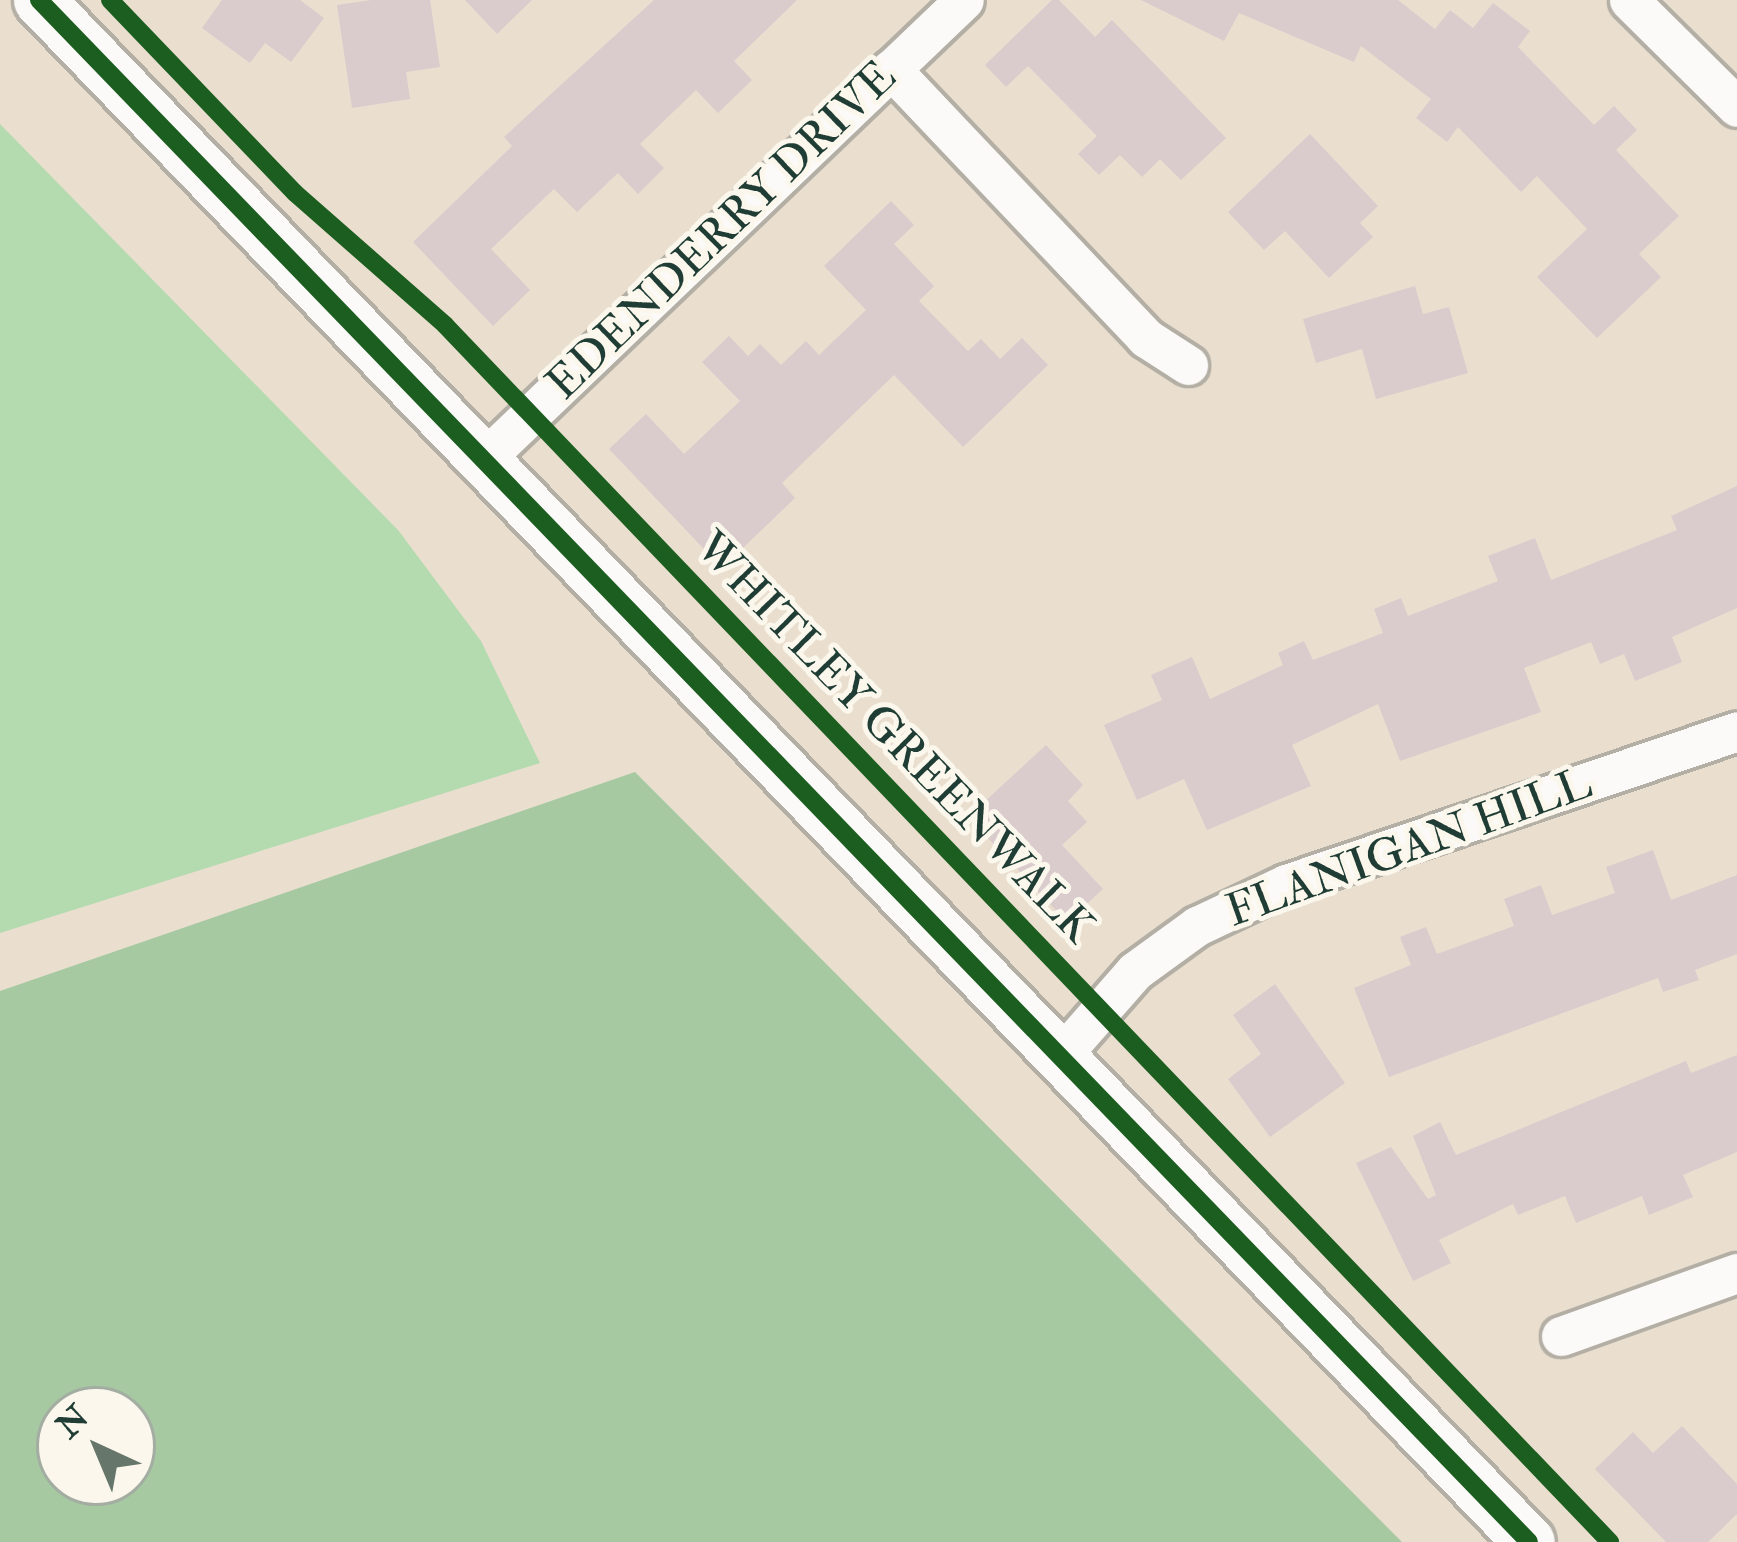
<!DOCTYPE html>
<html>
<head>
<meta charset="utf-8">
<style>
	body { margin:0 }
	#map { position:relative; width:1737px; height:1542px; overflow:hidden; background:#eadfcf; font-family:"IM FELL Double Pica",serif }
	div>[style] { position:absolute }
	.green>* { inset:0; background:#b4daaf }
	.forest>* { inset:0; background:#a6c9a2 }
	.building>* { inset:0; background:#dacbcd }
	.roads { filter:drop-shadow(3px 0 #b4afa5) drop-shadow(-3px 0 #b4afa5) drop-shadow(0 3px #b4afa5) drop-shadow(0 -3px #b4afa5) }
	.minor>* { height:39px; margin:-19.5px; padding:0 19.5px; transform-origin:19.5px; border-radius:19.5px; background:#fcfaf8 }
	.tertiary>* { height:51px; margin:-25.5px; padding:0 25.5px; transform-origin:25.5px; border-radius:25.5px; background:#fcfaf8 }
	.cycleway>* { height:18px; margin:-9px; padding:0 9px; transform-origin:9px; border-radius:9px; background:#1b5e20 }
	span { translate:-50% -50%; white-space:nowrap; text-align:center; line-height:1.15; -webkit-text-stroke:10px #fbf7ec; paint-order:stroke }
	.street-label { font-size:45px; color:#1f3d34 }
	.north { position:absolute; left:36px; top:1386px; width:120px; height:120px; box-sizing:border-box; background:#fbf7ec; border:3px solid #a3ada2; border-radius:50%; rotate:316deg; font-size:33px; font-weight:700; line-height:48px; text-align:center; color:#1f3d34 }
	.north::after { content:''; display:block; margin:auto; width:42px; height:54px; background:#66766a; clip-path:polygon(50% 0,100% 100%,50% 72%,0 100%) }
</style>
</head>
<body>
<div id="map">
	<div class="green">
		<div style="clip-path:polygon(0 124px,398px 530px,481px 641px,540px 763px,0 933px)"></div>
	</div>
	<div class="forest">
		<div style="clip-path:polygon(evenodd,635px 772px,1402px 1542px,0 1542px,0 991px,635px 772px,60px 1410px,132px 1410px,132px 1482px,60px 1482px,60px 1410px)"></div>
	</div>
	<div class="building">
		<div style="clip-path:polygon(222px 0,300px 0,324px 18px,291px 62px,265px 43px,250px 63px,202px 28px)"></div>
		<div style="clip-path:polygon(371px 0,430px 0,440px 67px,406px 72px,410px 99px,352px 108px,337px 5px)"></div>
		<div style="clip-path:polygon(465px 0,532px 0,497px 34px)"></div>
		<div style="clip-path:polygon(654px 0,797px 0,734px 61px,752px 80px,718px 113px,696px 90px,640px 144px,664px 168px,638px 194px,618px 173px,577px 212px,554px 189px,491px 249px,530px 290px,493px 326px,413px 242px,512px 146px,504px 137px)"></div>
		<div style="clip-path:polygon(1052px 0,1059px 0,1095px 37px,1112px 20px,1226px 138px,1181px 180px,1160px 159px,1142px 177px,1120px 155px,1099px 175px,1078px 154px,1097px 136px,1028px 66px,1006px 87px,985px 65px)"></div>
		<div style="clip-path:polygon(1141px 0,1398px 0,1435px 29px,1450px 10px,1473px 28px,1493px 3px,1530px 31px,1518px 47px,1594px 125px,1614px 106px,1637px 130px,1616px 150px,1679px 216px,1639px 254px,1661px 277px,1597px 338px,1537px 277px,1587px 229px,1537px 176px,1521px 192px,1458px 127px,1447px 142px,1416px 118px,1431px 99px,1361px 46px,1354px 62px,1239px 13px,1224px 41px)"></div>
		<div style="clip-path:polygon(1310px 134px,1378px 206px,1360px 223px,1373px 237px,1329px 278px,1285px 231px,1264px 250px,1228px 212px)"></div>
		<div style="clip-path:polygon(891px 201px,914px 225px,894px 244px,934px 286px,919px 301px,968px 351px,981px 339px,1000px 359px,1022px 338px,1048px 365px,963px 447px,894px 375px,782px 483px,795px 498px,722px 568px,609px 449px,646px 414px,684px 454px,740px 401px,702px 362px,729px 336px,748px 356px,760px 344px,781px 365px,806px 341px,819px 355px,866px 310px,824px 266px)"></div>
		<div style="clip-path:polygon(1415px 286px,1423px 314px,1449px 307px,1468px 373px,1376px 399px,1362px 349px,1316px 363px,1303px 319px)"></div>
		<div style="clip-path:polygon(1737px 486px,1737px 608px,1672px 637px,1682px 662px,1635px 681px,1624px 654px,1600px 664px,1591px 642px,1524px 668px,1541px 712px,1400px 761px,1378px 704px,1292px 745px,1311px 786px,1207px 830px,1184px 779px,1137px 800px,1104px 725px,1162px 700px,1151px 675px,1192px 657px,1210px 699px,1283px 665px,1278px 653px,1304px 641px,1313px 660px,1383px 633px,1374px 609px,1401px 598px,1408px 616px,1498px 581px,1488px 556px,1535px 538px,1551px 580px,1677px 530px,1671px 516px)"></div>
		<div style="clip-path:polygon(1046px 745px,1083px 785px,1068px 801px,1087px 822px,1062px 845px,1103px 889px,1067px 922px,968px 817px)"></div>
		<div style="clip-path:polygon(1653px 850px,1671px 900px,1737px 875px,1737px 954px,1695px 970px,1699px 980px,1663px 992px,1658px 978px,1389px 1077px,1354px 988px,1411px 965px,1400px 937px,1426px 927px,1437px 954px,1514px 926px,1504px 899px,1541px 885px,1552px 915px,1615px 893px,1606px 867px)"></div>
		<div style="clip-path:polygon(1275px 984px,1345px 1083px,1270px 1137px,1228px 1079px,1261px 1054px,1233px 1015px)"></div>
		<div style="clip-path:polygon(1737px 1055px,1737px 1152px,1683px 1175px,1693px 1197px,1649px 1215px,1642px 1196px,1576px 1223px,1565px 1196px,1518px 1215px,1513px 1204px,1439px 1240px,1451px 1263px,1413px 1281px,1356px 1163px,1391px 1147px,1428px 1199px,1436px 1195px,1413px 1136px,1440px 1122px,1456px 1155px,1686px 1061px,1691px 1073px)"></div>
		<div style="clip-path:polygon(1682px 1426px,1737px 1484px,1737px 1514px,1708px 1542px,1666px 1542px,1595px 1469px,1633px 1432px,1653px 1453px)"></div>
	</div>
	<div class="roads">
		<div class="minor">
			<div style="left:1629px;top:0;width:152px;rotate:44.7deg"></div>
			<div style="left:891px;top:69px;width:371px;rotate:46.5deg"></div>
			<div style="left:1146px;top:338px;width:50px;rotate:32.7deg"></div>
			<div style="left:481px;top:462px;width:668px;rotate:-43.73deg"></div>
			<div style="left:1058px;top:1059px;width:117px;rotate:-48.8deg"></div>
			<div style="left:1135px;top:971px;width:77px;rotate:-36deg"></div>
			<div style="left:1197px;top:926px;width:98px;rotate:-25.3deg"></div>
			<div style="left:1286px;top:884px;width:476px;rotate:-18.7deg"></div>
			<div style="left:1561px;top:1336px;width:187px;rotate:-19.7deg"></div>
		</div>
		<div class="tertiary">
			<div style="left:39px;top:0;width:2144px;rotate:45.98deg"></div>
		</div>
	</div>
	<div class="cycleway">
		<div style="left:39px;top:0;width:2144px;rotate:45.98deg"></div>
		<div style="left:110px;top:0;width:267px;rotate:46.2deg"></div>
		<div style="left:295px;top:193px;width:200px;rotate:41.3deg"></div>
		<div style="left:445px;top:325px;width:1685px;rotate:46.25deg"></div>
	</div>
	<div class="street-label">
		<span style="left:722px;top:231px;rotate:-44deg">EDENDERRY DRIVE</span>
		<span style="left:894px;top:738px;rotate:46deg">WHITLEY GREENWALK</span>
		<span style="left:1409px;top:848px;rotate:-20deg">FLANIGAN HILL</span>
	</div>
	<div class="north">N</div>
</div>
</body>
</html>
